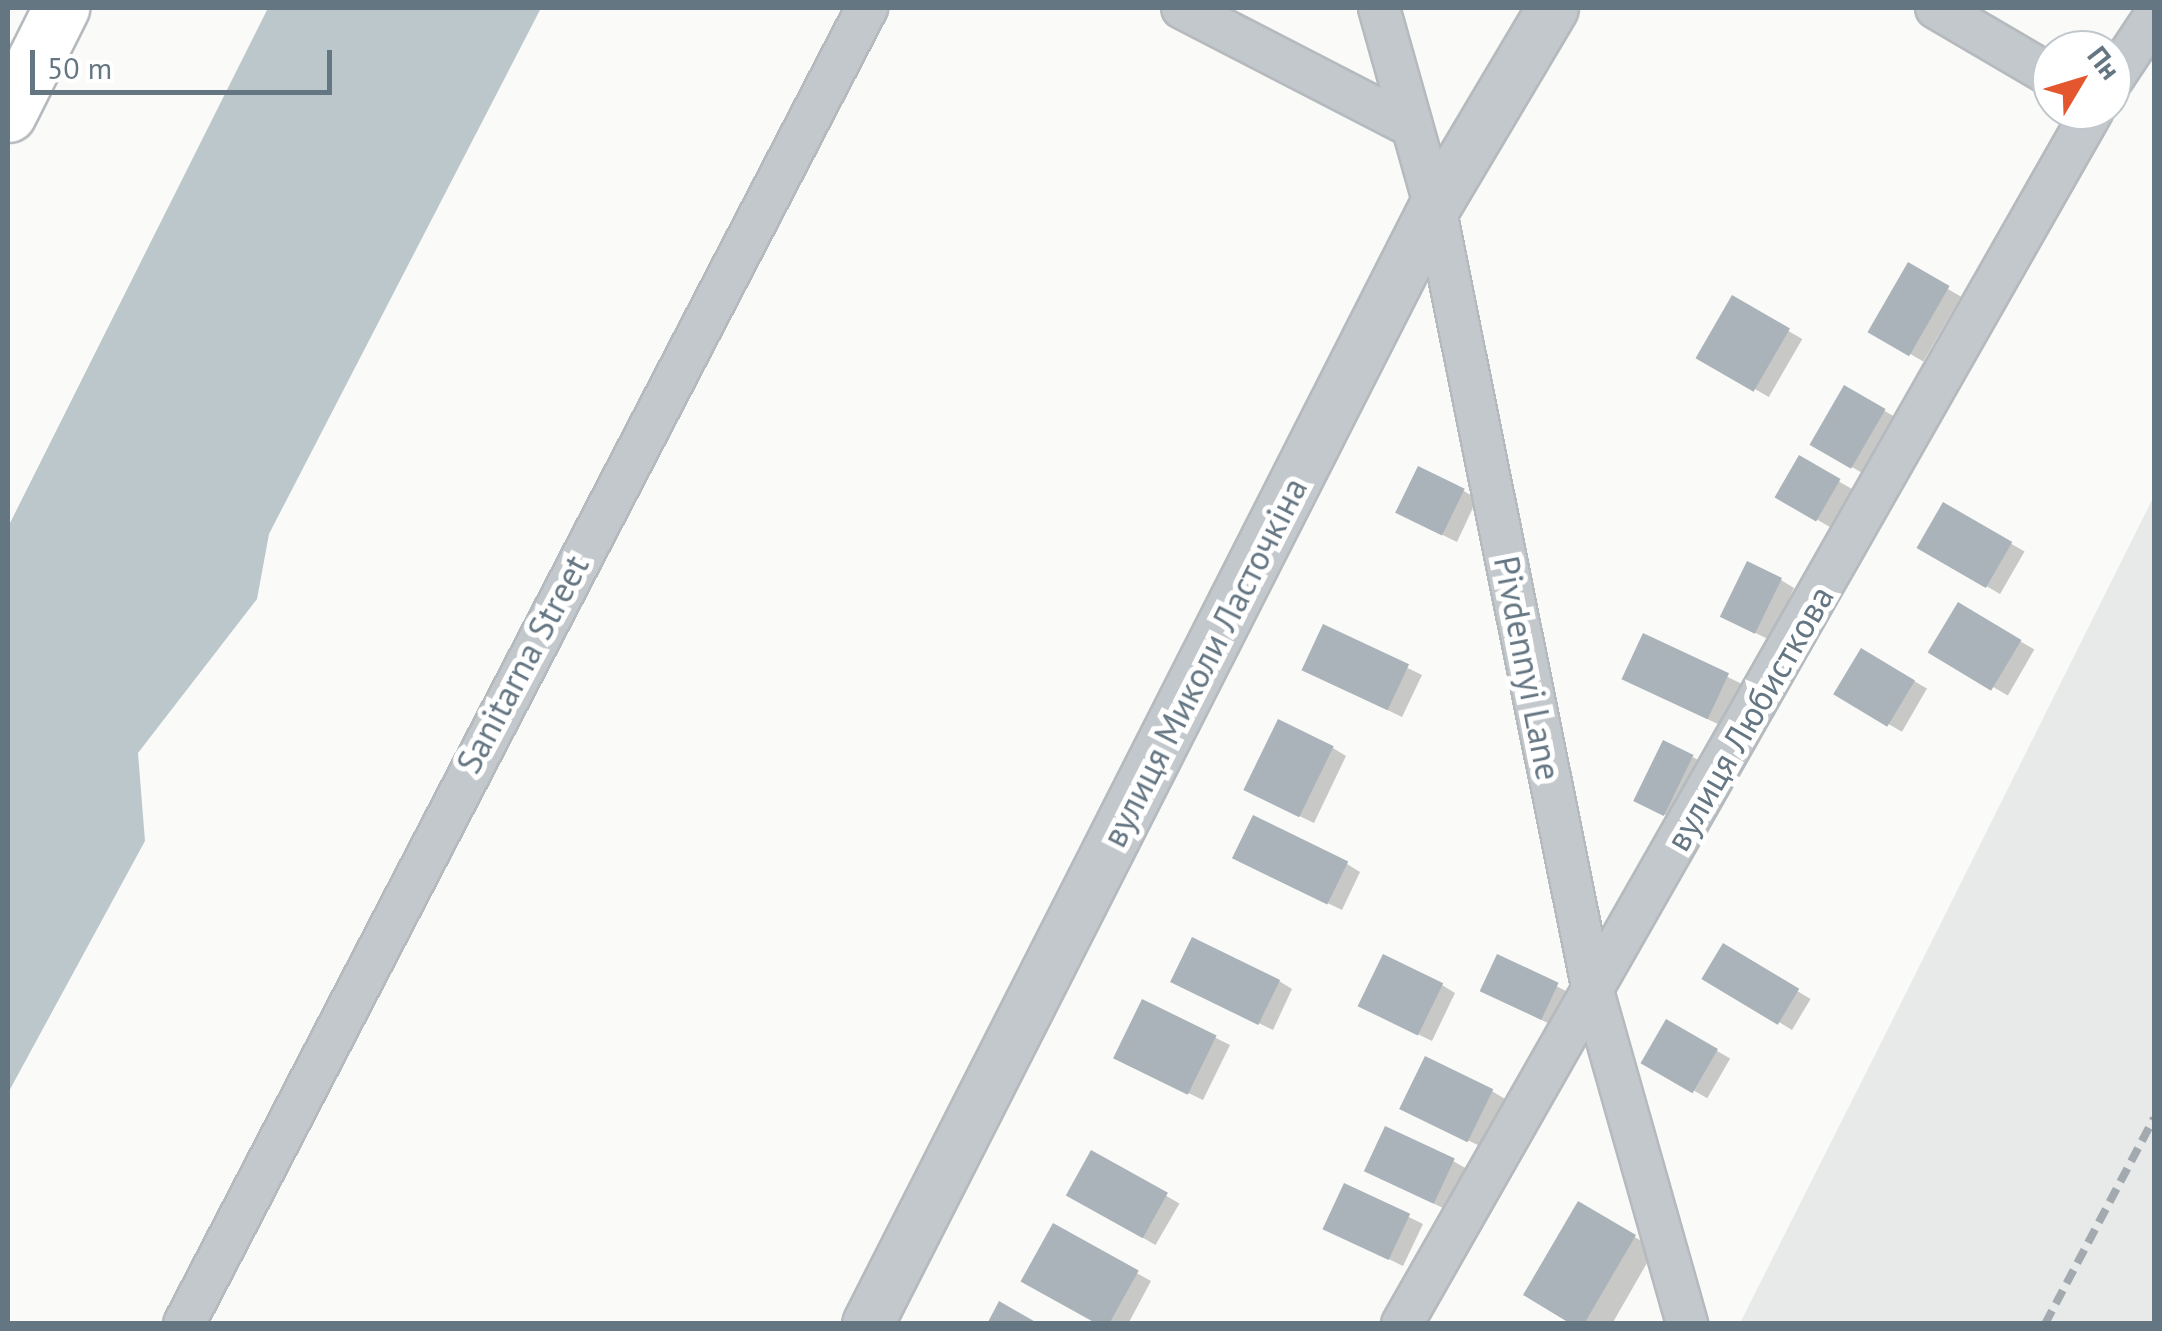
<!DOCTYPE html>
<html>
<head>
<meta charset="utf-8">
<style>
	body { margin:0 }
	#map { position:relative; width:2162px; height:1331px; overflow:hidden; background:#fafaf8; font-family:"PT Sans",sans-serif }
	div>[style] { position:absolute }
	.built>* { inset:0; background:#e8e9e9 }
	.water>* { inset:0; background:#bbc7cb }
	.shadow>* { inset:0; background:#0003; transform-origin:0 0 }
	.building>* { inset:0; background:#aab3b9; transform-origin:0 0 }
	.roads { filter:drop-shadow(2px 0 #b5babe) drop-shadow(-2px 0 #b5babe) drop-shadow(0 2px #b5babe) drop-shadow(0 -2px #b5babe) }
	.minor>* { height:40px; margin:-20px; padding:0 20px; transform-origin:20px; border-radius:20px; background:#c3c8cc }
	.tertiary>* { height:50px; margin:-25px; padding:0 25px; transform-origin:25px; border-radius:25px; background:#c3c8cc }
	.primary>* { height:55px; margin:-27.5px; padding:0 27.5px; transform-origin:27.5px; border-radius:27.5px; background:#fff }
	.rail>* { height:8px; margin-top:-4px; transform-origin:0; background:repeating-linear-gradient(90deg,#a2aab0 0 15px,transparent 0 23px) }
	span { translate:-50% -50%; white-space:nowrap; text-align:center; line-height:1.15; -webkit-text-stroke:10px #fff; paint-order:stroke }
	.street-label { font-size:35px; color:#657683 }
	.frame { position:absolute; inset:0; border:10px solid #657683; pointer-events:none }
	.north { position:absolute; left:2032px; top:30px; width:100px; height:100px; box-sizing:border-box; background:#fff; border:2px solid #c1c8cd; border-radius:50%; rotate:52deg; font-size:28px; font-weight:700; line-height:40px; text-align:center; color:#657683 }
	.north::after { content:''; display:block; margin:auto; width:35px; height:45px; background:#e4572e; clip-path:polygon(50% 0,100% 100%,50% 72%,0 100%) }
	.scale { position:absolute; left:30px; top:50px; width:302px; height:45px; box-sizing:border-box; border:5px solid #657683; border-top:0; padding-left:12px; font-size:30px; line-height:35px; white-space:nowrap; color:#657683; -webkit-text-stroke:8px #fff; paint-order:stroke }
</style>
</head>
<body>
<div id="map">
	<div class="built">
		<div style="clip-path:polygon(2154px 496px,2154px 1323px,1740px 1323px,1886px 1033px)"></div>
	</div>
	<div class="water">
		<div style="clip-path:polygon(268px 8px,541px 8px,269px 534px,257px 599px,138px 753px,145px 841px,8px 1093px,8px 527px)"></div>
	</div>
	<div class="shadow">
		<div style="left:1908px;top:266px;width:61px;height:75px;rotate:30deg"></div>
		<div style="left:1733px;top:299px;width:80px;height:67px;rotate:30deg"></div>
		<div style="left:1845px;top:388px;width:61px;height:65px;rotate:30deg"></div>
		<div style="left:1800px;top:459px;width:61px;height:44px;rotate:30deg"></div>
		<div style="clip-path:polygon(1464px 491px,1477px 499px,1457px 542px,1412px 520px)"></div>
		<div style="left:1944px;top:505px;width:93px;height:49px;rotate:30deg"></div>
		<div style="clip-path:polygon(1781px 580px,1794px 588px,1770px 640px,1737px 624px)"></div>
		<div style="left:1959px;top:606px;width:87px;height:53px;rotate:30deg"></div>
		<div style="clip-path:polygon(1324px 627px,1422px 675px,1402px 717px,1318px 677px)"></div>
		<div style="clip-path:polygon(1644px 636px,1742px 684px,1722px 726px,1638px 686px)"></div>
		<div style="left:1862px;top:651px;width:75px;height:50px;rotate:30deg"></div>
		<div style="clip-path:polygon(1333px 748px,1346px 756px,1314px 823px,1260px 797px)"></div>
		<div style="clip-path:polygon(1693px 757px,1706px 765px,1679px 821px,1650px 808px)"></div>
		<div style="clip-path:polygon(1347px 864px,1360px 872px,1342px 910px,1249px 865px)"></div>
		<div style="left:1724px;top:947px;width:101px;height:36px;rotate:31deg"></div>
		<div style="clip-path:polygon(1279px 981px,1292px 989px,1273px 1030px,1188px 989px)"></div>
		<div style="clip-path:polygon(1442px 985px,1455px 993px,1432px 1041px,1374px 1013px)"></div>
		<div style="clip-path:polygon(1556px 986px,1570px 993px,1554px 1026px,1496px 998px)"></div>
		<div style="clip-path:polygon(1143px 1002px,1230px 1045px,1203px 1100px,1130px 1065px)"></div>
		<div style="left:1667px;top:1022px;width:73px;height:46px;rotate:30deg"></div>
		<div style="clip-path:polygon(1492px 1091px,1505px 1099px,1482px 1147px,1417px 1116px)"></div>
		<div style="left:1092px;top:1153px;width:101px;height:48px;rotate:30deg"></div>
		<div style="clip-path:polygon(1453px 1161px,1467px 1169px,1447px 1210px,1381px 1178px)"></div>
		<div style="clip-path:polygon(1345px 1186px,1423px 1224px,1403px 1266px,1339px 1235px)"></div>
		<div style="clip-path:polygon(1579px 1204px,1655px 1249px,1612px 1324px,1576px 1324px)"></div>
		<div style="clip-path:polygon(1054px 1227px,1151px 1281px,1128px 1324px,1101px 1324px,1024px 1281px)"></div>
	</div>
	<div class="building">
		<div style="left:1908px;top:262px;width:48px;height:81px;rotate:30deg"></div>
		<div style="left:1732px;top:295px;width:67px;height:73px;rotate:30deg"></div>
		<div style="left:1844px;top:385px;width:48px;height:69px;rotate:30deg"></div>
		<div style="left:1799px;top:455px;width:48px;height:49px;rotate:30deg"></div>
		<div style="left:1418px;top:466px;width:52px;height:52px;rotate:26deg"></div>
		<div style="left:1943px;top:502px;width:80px;height:53px;rotate:30deg"></div>
		<div style="left:1747px;top:561px;width:39px;height:62px;rotate:26deg"></div>
		<div style="left:1958px;top:602px;width:74px;height:59px;rotate:31deg"></div>
		<div style="left:1323px;top:624px;width:95px;height:51px;rotate:25deg"></div>
		<div style="left:1643px;top:633px;width:95px;height:51px;rotate:25deg"></div>
		<div style="left:1861px;top:648px;width:63px;height:54px;rotate:31deg"></div>
		<div style="left:1278px;top:719px;width:62px;height:79px;rotate:26deg"></div>
		<div style="left:1663px;top:740px;width:34px;height:68px;rotate:26deg"></div>
		<div style="left:1253px;top:815px;width:106px;height:48px;rotate:26deg"></div>
		<div style="left:1192px;top:937px;width:98px;height:50px;rotate:26deg"></div>
		<div style="left:1723px;top:943px;width:89px;height:42px;rotate:31deg"></div>
		<div style="left:1383px;top:954px;width:67px;height:58px;rotate:26deg"></div>
		<div style="left:1497px;top:954px;width:68px;height:41px;rotate:25deg"></div>
		<div style="left:1142px;top:999px;width:83px;height:66px;rotate:26deg"></div>
		<div style="left:1666px;top:1019px;width:60px;height:51px;rotate:30deg"></div>
		<div style="left:1425px;top:1056px;width:76px;height:59px;rotate:26deg"></div>
		<div style="left:1385px;top:1126px;width:77px;height:50px;rotate:25deg"></div>
		<div style="left:1091px;top:1150px;width:88px;height:52px;rotate:29deg"></div>
		<div style="left:1344px;top:1183px;width:73px;height:51px;rotate:25deg"></div>
		<div style="clip-path:polygon(1578px 1201px,1636px 1235px,1584px 1324px,1571px 1324px,1523px 1295px)"></div>
		<div style="left:1053px;top:1223px;width:98px;height:67px;rotate:29deg"></div>
		<div style="clip-path:polygon(999px 1301px,1039px 1324px,987px 1324px)"></div>
	</div>
	<div class="roads">
		<div class="minor">
			<div style="left:1182px;top:8px;width:253px;rotate:27.3deg"></div>
			<div style="left:1379px;top:8px;width:207px;rotate:74.3deg"></div>
			<div style="left:1435px;top:207px;width:800px;rotate:78.61deg"></div>
			<div style="left:1593px;top:991px;width:346px;rotate:74.2deg"></div>
			<div style="left:1936px;top:8px;width:134px;rotate:30.4deg"></div>
			<div style="left:2112px;top:80px;width:76px;rotate:-56.3deg"></div>
			<div style="left:184px;top:1324px;width:1483px;rotate:-62.57deg"></div>
			<div style="left:1402px;top:1324px;width:1397px;rotate:-60.35deg"></div>
		</div>
		<div class="tertiary">
			<div style="left:868px;top:1324px;width:1253px;rotate:-63.09deg"></div>
			<div style="left:1435px;top:207px;width:231px;rotate:-59.3deg"></div>
		</div>
		<div class="primary">
			<div style="left:8px;top:114px;width:119px;rotate:-63.4deg"></div>
		</div>
	</div>
	<div class="rail">
		<div style="left:2045px;top:1324px;width:233px;rotate:-62.1deg"></div>
	</div>
	<div class="street-label">
		<span style="left:1204px;top:662px;rotate:-63deg">вулиця Миколи Ласточкіна</span>
		<span style="left:522px;top:664px;rotate:-62deg">Sanitarna Street</span>
		<span style="left:1528px;top:668px;rotate:79deg">Pivdennyi Lane</span>
		<span style="left:1749px;top:718px;rotate:-60deg">вулиця Любисткова</span>
	</div>
	<div class="frame"></div>
	<div class="north">Пн</div>
	<div class="scale">50 m</div>
</div>
</body>
</html>
